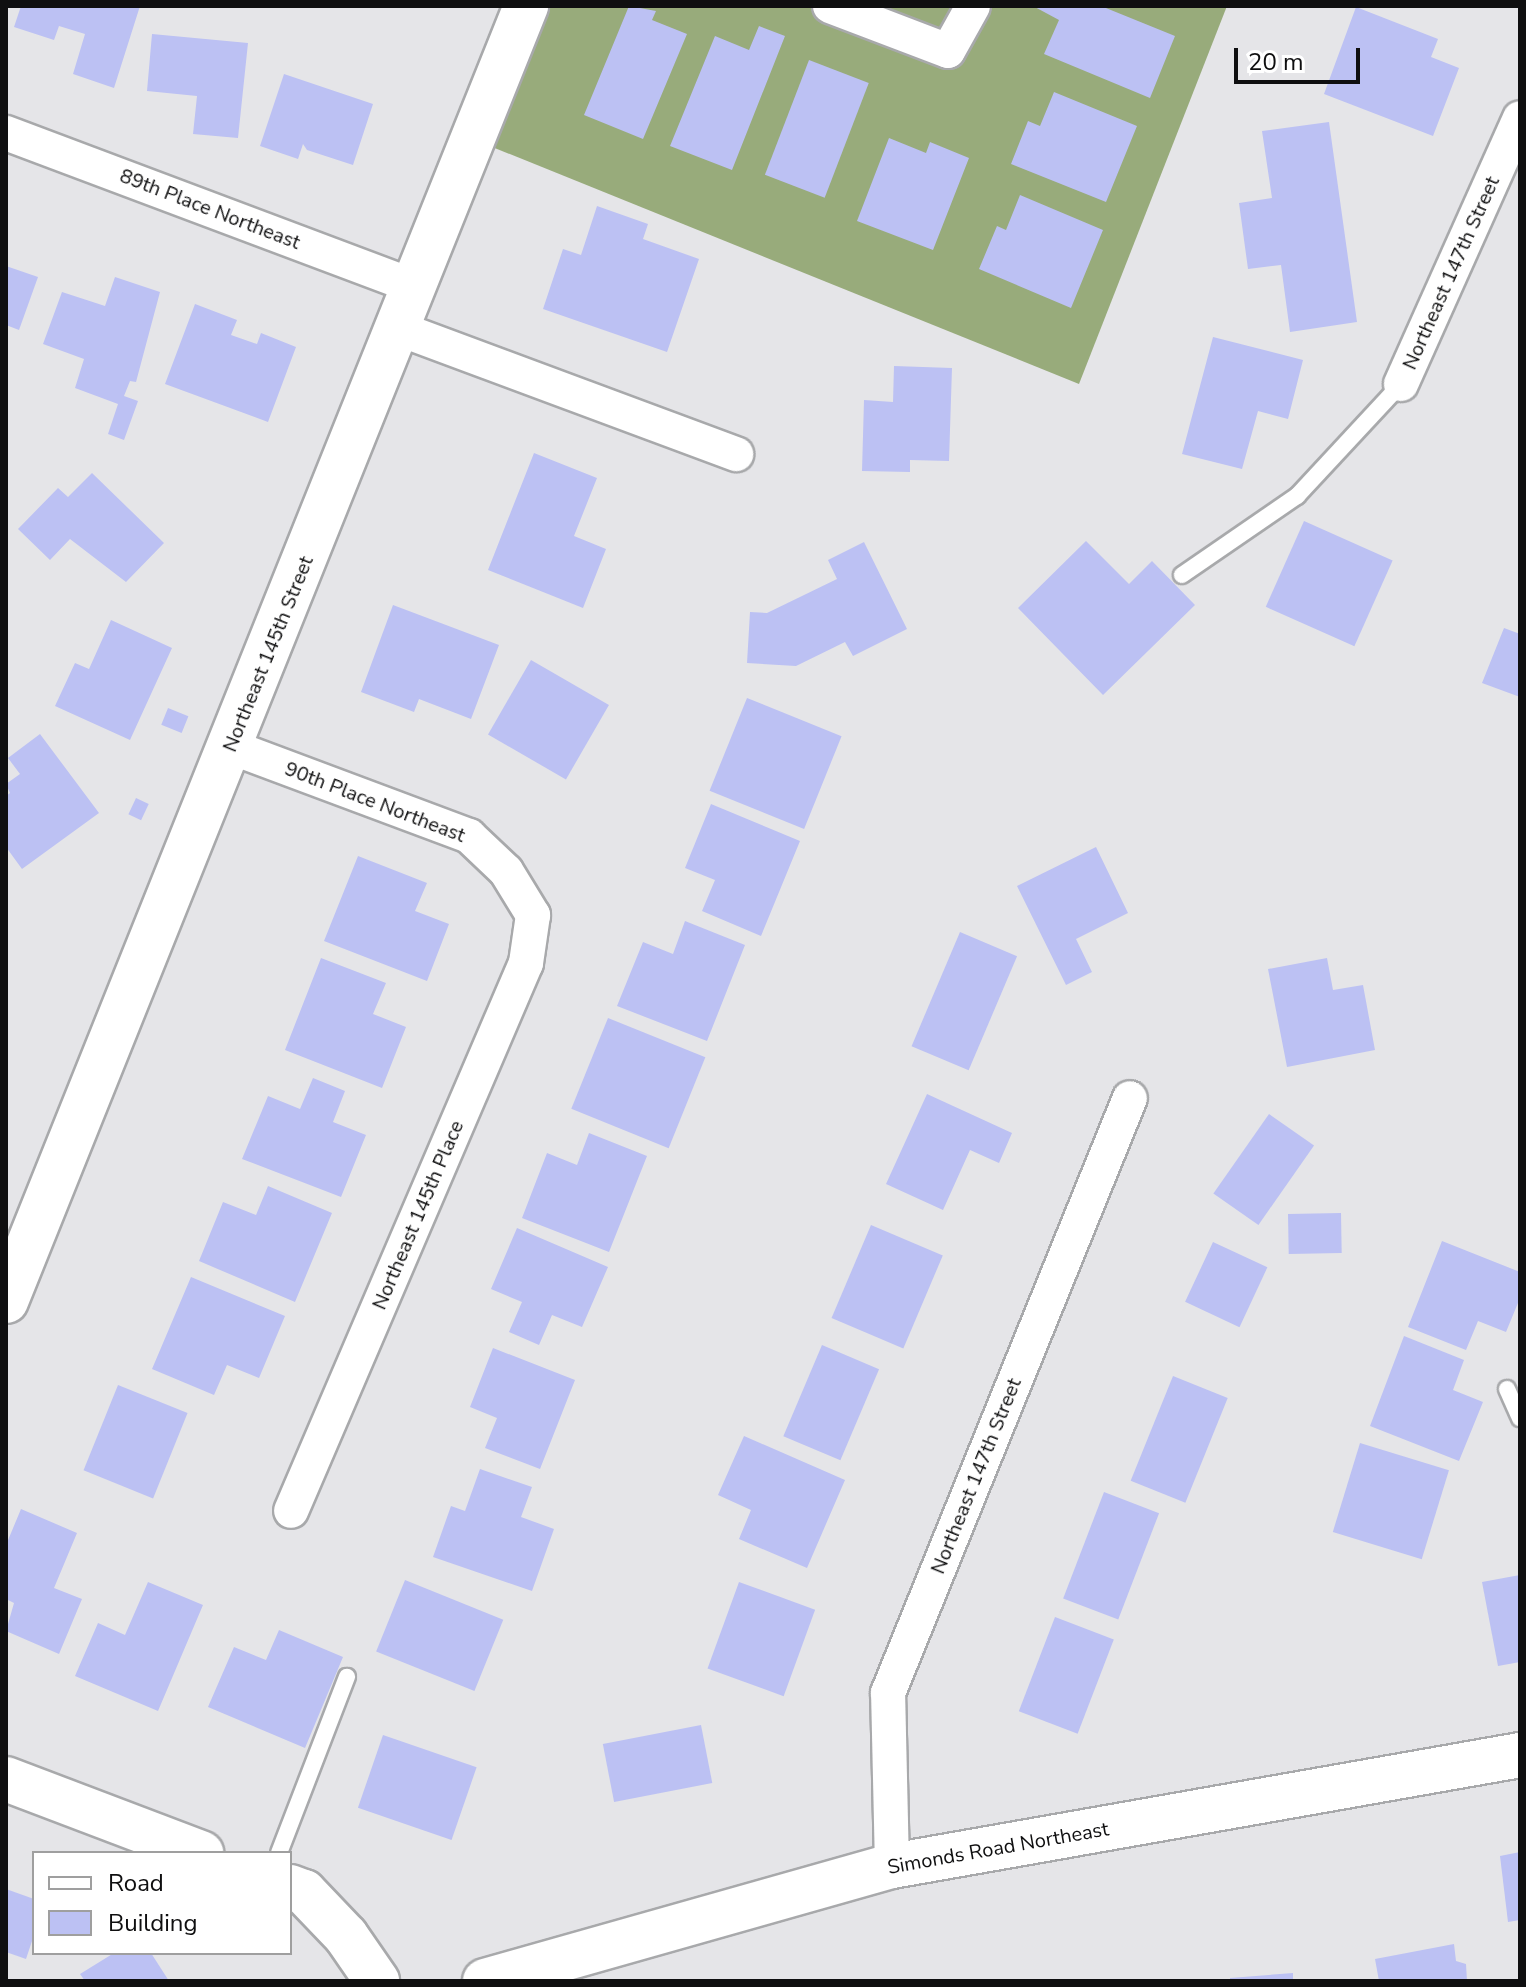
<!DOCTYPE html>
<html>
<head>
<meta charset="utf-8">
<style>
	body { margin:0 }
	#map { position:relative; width:1526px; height:1987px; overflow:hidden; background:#e5e5e8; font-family:"Nunito Sans",sans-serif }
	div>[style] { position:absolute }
	.forest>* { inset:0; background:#98ab7b }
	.building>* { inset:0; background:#bcc1f3; transform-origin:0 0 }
	.roads { filter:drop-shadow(2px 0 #a8a9ab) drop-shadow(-2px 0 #a8a9ab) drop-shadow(0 2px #a8a9ab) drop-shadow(0 -2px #a8a9ab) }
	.lane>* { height:16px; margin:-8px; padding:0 8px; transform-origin:8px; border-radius:8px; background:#fff }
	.street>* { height:34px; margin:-17px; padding:0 17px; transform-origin:17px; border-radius:17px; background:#fff }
	.secondary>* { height:44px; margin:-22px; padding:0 22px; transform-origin:22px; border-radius:22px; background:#fff }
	span { translate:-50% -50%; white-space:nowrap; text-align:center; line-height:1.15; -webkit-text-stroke:8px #fff; paint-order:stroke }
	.street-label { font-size:20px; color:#0f0f10 }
	.frame { position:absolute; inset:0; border:8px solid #0f0f10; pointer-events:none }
	.legend { position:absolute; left:32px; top:1851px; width:260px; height:104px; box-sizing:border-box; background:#fff; border:2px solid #9f9f9f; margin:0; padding:10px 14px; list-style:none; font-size:24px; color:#0f0f10 }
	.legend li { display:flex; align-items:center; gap:16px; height:40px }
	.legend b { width:40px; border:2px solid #9f9f9f }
	.scale { position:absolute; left:1234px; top:48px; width:126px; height:36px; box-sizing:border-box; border:4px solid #0f0f10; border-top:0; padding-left:10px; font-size:24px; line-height:28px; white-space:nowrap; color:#0f0f10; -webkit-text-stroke:6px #fff; paint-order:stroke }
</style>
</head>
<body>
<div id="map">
	<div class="forest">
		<div style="clip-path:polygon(527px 6px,1227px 6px,1079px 384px,470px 138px)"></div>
	</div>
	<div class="building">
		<div style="clip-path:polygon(21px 6px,140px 6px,114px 88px,73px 74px,85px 34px,59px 26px,54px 40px,14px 27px)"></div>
		<div style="clip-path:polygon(629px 6px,656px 11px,652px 20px,687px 34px,643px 139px,584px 115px)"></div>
		<div style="clip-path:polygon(1033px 6px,1101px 6px,1175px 36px,1150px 98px,1044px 54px,1059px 20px)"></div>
		<div style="clip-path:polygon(1356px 7px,1438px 39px,1431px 57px,1459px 68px,1433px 136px,1324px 94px)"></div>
		<div style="clip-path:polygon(759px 26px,785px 36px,732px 170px,670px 146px,715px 36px,749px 50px)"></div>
		<div style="clip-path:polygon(152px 34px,248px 43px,238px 138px,193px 134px,197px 96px,147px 91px)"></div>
		<div style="left:809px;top:60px;width:64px;height:123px;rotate:21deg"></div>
		<div style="clip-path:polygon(284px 74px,373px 104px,353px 165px,307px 150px,303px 144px,298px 159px,260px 146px)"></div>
		<div style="clip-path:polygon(1054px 92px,1137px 126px,1106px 202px,1011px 164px,1028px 121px,1040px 126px)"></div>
		<div style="clip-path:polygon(1329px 122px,1357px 322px,1290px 332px,1281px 265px,1248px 269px,1239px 203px,1272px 198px,1262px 131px)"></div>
		<div style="clip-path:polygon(889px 138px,926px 153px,930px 142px,969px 158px,933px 250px,857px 221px)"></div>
		<div style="clip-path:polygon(1020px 195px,1103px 230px,1071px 308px,979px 269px,997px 226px,1006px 230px)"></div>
		<div style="clip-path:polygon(597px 206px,648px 224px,643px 239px,699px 259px,667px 352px,543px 309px,563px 249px,581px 255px)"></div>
		<div style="clip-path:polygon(6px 266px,38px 277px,19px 330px,6px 325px)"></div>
		<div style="clip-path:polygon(115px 277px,160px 292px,136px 382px,130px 381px,124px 396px,138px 401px,124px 440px,108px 434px,118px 404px,75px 388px,84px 359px,43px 344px,62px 292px,105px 306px)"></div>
		<div style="clip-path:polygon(195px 304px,237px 320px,231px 335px,257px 344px,261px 333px,296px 347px,268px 422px,165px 384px)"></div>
		<div style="clip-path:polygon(1213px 337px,1303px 360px,1288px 419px,1258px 411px,1242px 469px,1182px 454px)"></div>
		<div style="clip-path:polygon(894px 366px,952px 368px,949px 461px,910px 460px,910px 472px,862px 471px,864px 400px,893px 402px)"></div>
		<div style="clip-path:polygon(534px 453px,597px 478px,574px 536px,606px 549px,583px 608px,488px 570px)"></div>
		<div style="clip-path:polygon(92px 473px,164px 543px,126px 582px,70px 539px,50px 560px,18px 529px,58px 488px,68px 497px)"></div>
		<div style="left:1304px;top:521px;width:97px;height:94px;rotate:24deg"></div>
		<div style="clip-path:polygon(1086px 541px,1129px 584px,1152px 561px,1195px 605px,1103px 695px,1018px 608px)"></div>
		<div style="clip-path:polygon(864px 542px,907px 629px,853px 656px,845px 642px,796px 666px,747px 663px,750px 612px,767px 613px,837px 579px,828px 560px)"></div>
		<div style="clip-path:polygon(393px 605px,499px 645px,471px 719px,419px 699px,414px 712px,361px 692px)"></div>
		<div style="clip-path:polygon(111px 620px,172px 648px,130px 740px,55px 706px,75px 663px,89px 669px)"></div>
		<div style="clip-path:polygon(1504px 628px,1520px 634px,1520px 697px,1482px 683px)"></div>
		<div style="left:531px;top:660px;width:90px;height:86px;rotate:30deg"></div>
		<div style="left:747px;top:698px;width:102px;height:100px;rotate:22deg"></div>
		<div style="left:168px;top:708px;width:22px;height:18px;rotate:22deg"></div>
		<div style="clip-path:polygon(40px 734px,99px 813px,22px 869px,6px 847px,6px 796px,10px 793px,6px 784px,20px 774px,8px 758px)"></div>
		<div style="left:136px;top:798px;width:14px;height:18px;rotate:25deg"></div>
		<div style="clip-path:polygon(711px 804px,800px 841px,761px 936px,702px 911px,715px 880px,685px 868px)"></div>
		<div style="clip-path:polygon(1096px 847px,1128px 913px,1076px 939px,1092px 972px,1066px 985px,1017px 886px)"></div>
		<div style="clip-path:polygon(358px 856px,427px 883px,415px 911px,449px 924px,427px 981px,324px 941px)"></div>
		<div style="clip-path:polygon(685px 921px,745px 945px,707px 1041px,617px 1006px,643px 942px,673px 954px)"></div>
		<div style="left:960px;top:932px;width:62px;height:124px;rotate:23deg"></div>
		<div style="clip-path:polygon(321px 958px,386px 983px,373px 1014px,406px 1027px,382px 1088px,285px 1050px)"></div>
		<div style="clip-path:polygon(1327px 958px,1333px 990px,1363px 985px,1375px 1050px,1287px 1067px,1268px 969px)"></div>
		<div style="left:608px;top:1018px;width:105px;height:98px;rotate:22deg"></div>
		<div style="clip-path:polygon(313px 1078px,345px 1091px,333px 1122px,366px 1135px,341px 1197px,242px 1159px,268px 1096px,300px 1109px)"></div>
		<div style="clip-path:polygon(927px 1094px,1012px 1133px,999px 1163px,970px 1150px,943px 1210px,886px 1184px)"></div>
		<div style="left:1269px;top:1114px;width:55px;height:97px;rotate:35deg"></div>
		<div style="clip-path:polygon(589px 1133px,647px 1156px,609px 1252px,522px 1218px,547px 1153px,577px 1165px)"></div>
		<div style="clip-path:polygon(268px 1186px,332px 1213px,295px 1302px,199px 1261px,223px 1202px,256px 1215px)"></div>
		<div style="left:1341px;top:1213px;width:40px;height:53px;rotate:89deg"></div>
		<div style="left:871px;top:1225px;width:78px;height:101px;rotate:23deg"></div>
		<div style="clip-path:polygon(517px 1228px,608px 1267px,582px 1327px,552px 1315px,539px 1345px,509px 1332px,522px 1302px,491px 1289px)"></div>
		<div style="clip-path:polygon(1442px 1241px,1520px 1272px,1520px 1298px,1506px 1332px,1478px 1321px,1466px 1350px,1408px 1327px)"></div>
		<div style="left:1213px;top:1242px;width:60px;height:66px;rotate:25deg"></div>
		<div style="clip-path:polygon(191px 1277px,285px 1316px,259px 1378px,227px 1365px,214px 1395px,152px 1369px)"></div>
		<div style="clip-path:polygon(1404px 1336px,1464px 1360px,1453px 1390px,1483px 1402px,1459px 1461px,1370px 1426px)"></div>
		<div style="left:822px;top:1345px;width:62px;height:99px;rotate:23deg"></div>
		<div style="clip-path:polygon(493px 1348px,575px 1380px,540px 1469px,485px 1448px,497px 1418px,470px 1407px)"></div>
		<div style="left:1173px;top:1376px;width:59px;height:113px;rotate:22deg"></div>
		<div style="left:118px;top:1385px;width:75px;height:92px;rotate:22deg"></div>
		<div style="clip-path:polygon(744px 1436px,845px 1480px,807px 1568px,739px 1539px,751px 1510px,718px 1495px)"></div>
		<div style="left:1360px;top:1443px;width:93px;height:93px;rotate:17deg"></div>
		<div style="clip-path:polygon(480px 1469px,532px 1487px,521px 1517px,554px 1529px,532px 1591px,433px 1557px,451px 1506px,465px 1511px)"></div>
		<div style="left:1104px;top:1492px;width:59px;height:114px;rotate:21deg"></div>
		<div style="clip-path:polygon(21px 1509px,77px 1533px,54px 1588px,82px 1599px,59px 1654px,6px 1631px,14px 1603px,6px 1599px,6px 1545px)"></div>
		<div style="clip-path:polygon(1520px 1575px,1520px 1662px,1498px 1666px,1482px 1582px)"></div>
		<div style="left:405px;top:1580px;width:106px;height:77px;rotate:22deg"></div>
		<div style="clip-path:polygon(148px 1582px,203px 1605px,158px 1711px,75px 1676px,98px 1623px,125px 1635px)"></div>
		<div style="left:739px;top:1582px;width:81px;height:92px;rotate:20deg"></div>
		<div style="left:1055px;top:1617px;width:63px;height:101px;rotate:21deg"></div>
		<div style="clip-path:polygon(279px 1630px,343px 1657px,305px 1748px,208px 1707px,234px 1647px,266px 1660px)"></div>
		<div style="left:701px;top:1725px;width:59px;height:100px;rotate:79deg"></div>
		<div style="left:383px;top:1735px;width:99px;height:77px;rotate:19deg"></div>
		<div style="clip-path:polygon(1520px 1852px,1520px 1920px,1508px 1922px,1500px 1856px)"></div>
		<div style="clip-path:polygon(6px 1889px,34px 1899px,34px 1935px,26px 1959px,6px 1952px)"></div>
		<div style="clip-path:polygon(1454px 1944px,1456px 1961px,1466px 1964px,1467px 1981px,1379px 1981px,1375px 1959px)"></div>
		<div style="clip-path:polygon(114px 1953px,151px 1953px,169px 1981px,85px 1981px,80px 1974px)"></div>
		<div style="clip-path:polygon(1293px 1973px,1293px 1981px,1230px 1981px,1230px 1978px)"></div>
	</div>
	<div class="roads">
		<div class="lane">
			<div style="left:1182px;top:575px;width:140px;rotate:-34.5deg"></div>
			<div style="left:1297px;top:496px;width:153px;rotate:-47.1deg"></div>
			<div style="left:1507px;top:1389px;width:32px;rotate:66deg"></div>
			<div style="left:279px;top:1853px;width:189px;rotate:-68.9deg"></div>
		</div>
		<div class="street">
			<div style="left:830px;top:6px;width:126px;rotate:20.9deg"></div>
			<div style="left:948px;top:51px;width:51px;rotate:-60.9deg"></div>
			<div style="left:6px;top:133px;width:436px;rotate:20.6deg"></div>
			<div style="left:397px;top:328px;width:362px;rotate:20.4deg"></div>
			<div style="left:1401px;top:384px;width:291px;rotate:-65.9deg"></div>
			<div style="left:231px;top:747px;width:254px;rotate:20.5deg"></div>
			<div style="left:469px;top:836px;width:51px;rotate:43.4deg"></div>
			<div style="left:506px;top:871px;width:52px;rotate:58.5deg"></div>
			<div style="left:533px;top:915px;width:49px;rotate:98.3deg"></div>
			<div style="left:526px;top:963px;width:596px;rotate:113.21deg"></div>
			<div style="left:892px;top:1866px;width:173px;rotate:-91.3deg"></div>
			<div style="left:888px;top:1693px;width:642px;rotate:-67.87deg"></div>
		</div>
		<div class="secondary">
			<div style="left:6px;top:1301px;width:1396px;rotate:-68.12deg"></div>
			<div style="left:6px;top:1779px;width:209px;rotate:20.8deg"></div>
			<div style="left:290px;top:1887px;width:15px;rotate:20deg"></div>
			<div style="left:304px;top:1892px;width:61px;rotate:46.3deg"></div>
			<div style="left:346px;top:1936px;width:55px;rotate:55.4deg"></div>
			<div style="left:485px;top:1981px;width:423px;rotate:-15.8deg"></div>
			<div style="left:892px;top:1866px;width:638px;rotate:-10.02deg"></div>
		</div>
	</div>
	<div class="street-label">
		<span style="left:210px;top:209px;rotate:21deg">89th Place Northeast</span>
		<span style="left:1451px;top:273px;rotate:-66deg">Northeast 147th Street</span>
		<span style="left:268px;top:654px;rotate:-68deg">Northeast 145th Street</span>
		<span style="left:375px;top:802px;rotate:21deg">90th Place Northeast</span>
		<span style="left:418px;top:1215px;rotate:-67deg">Northeast 145th Place</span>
		<span style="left:976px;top:1476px;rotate:-68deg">Northeast 147th Street</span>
		<span style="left:998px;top:1848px;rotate:-10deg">Simonds Road Northeast</span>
	</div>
	<div class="frame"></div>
	<ul class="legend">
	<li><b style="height:10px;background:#fff"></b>Road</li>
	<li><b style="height:22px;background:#bcc1f3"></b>Building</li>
	</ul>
	<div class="scale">20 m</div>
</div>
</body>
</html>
